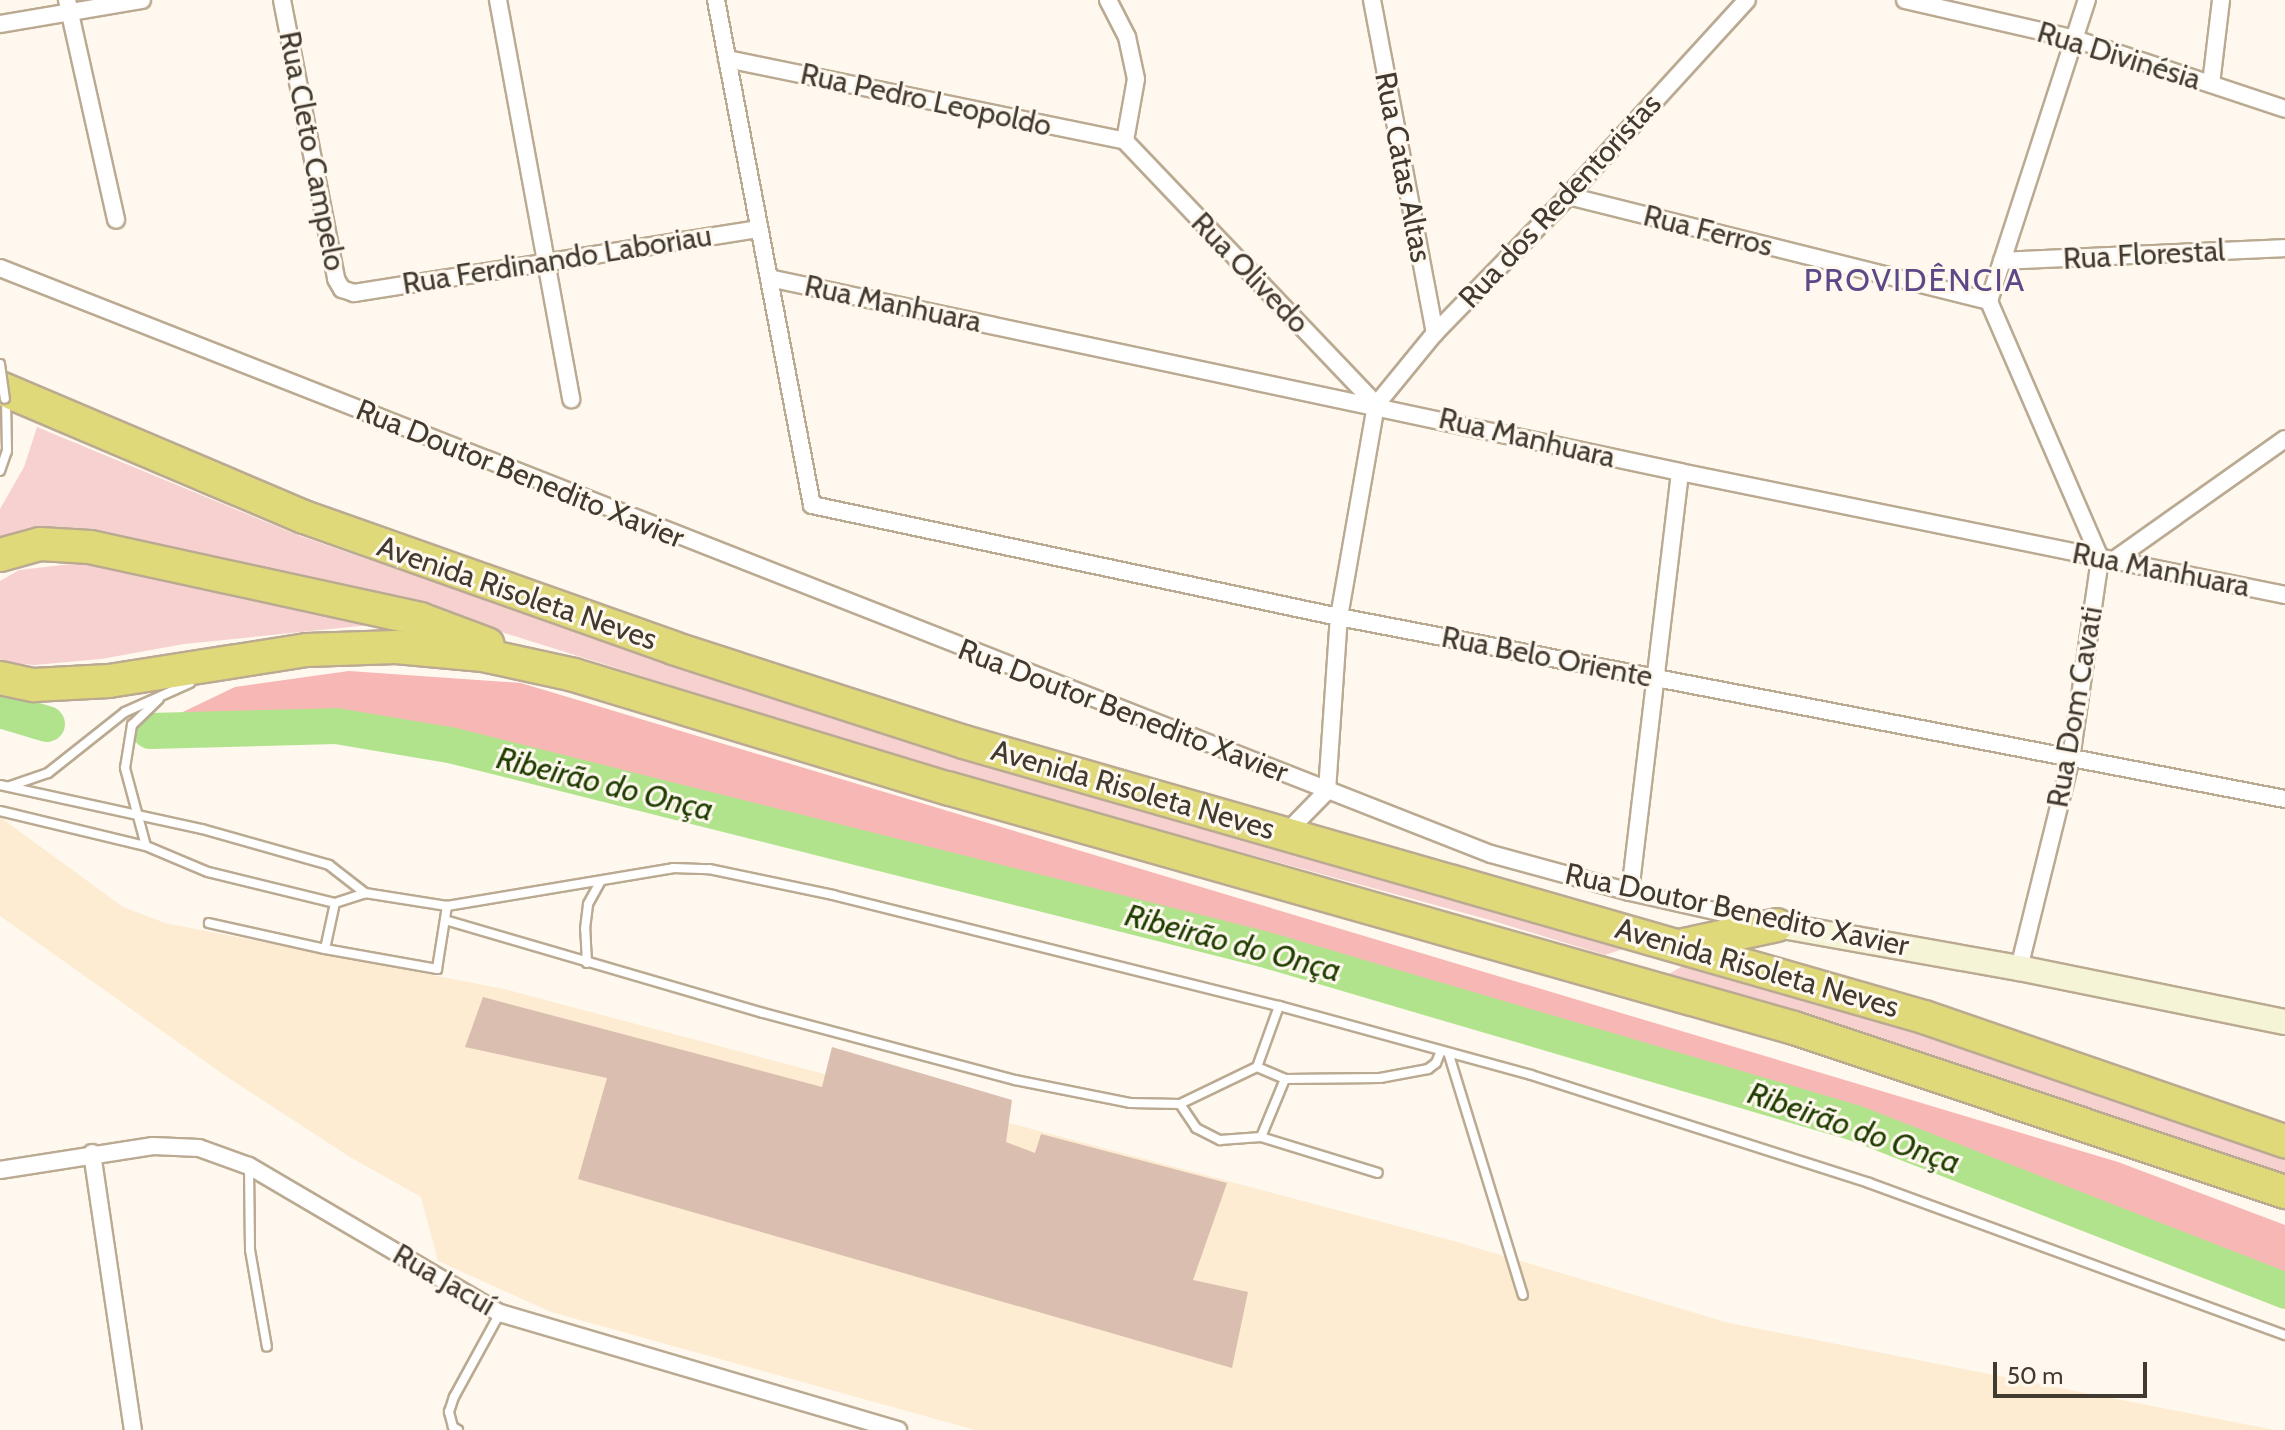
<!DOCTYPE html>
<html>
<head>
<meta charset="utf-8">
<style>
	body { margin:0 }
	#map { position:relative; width:2285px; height:1430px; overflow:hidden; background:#fff8ee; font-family:Cabin,sans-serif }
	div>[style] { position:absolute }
	.built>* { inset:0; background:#fdecd2 }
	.green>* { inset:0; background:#f6d1cf }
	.forest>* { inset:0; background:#f7b7b5 }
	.river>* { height:36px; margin:-18px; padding:0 18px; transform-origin:18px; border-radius:18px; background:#b1e38c }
	.building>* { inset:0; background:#dabeaf }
	.roads { filter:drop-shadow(2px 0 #bbaa92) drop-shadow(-2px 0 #bbaa92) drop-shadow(0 2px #bbaa92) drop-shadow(0 -2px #bbaa92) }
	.lane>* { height:8px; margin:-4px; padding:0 4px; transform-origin:4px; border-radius:4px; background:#fff }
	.street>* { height:16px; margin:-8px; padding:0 8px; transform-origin:8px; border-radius:8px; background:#fff }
	.secondary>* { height:24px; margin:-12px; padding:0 12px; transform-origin:12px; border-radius:12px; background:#f6f4d7 }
	.highway>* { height:32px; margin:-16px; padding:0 16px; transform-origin:16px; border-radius:16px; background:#e0d97a }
	.bridges { filter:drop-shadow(2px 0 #bbaa92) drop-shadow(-2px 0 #bbaa92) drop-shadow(0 2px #bbaa92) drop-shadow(0 -2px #bbaa92) }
	.lane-bridge>* { height:8px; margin:-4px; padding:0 4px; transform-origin:4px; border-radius:4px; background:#fff }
	span { translate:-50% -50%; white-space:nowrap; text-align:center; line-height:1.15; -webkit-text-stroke:6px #fff8ee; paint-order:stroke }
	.street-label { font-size:30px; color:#413a30 }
	.neighbourhood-label { font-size:32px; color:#5b4987; letter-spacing:2px }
	.water-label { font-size:32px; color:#1f3d00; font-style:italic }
	.scale { position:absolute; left:1993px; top:1362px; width:154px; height:36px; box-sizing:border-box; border:4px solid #413a30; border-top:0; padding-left:10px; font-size:24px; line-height:28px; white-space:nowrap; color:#413a30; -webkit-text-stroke:6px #fff8ee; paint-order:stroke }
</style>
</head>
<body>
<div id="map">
	<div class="built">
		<div style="clip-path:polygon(0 817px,123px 907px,165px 923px,504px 989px,1450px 1240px,1729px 1323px,2275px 1430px,975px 1430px,551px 1312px,438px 1261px,421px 1197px,350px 1157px,227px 1077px,0 916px)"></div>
	</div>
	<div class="green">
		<div style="clip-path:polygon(37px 427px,300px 536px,774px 699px,989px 767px,1629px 947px,1605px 955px,1490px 920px,947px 772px,444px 614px,0 547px,0 509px,24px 467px)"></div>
		<div style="clip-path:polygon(89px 562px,400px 622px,184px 644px,101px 659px,34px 665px,0 662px,0 581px,19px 570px)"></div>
		<div style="clip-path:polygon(1686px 964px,1953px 1042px,2096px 1090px,2285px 1159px,2285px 1177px,1822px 1019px,1669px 974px)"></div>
	</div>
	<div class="forest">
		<div style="clip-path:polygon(349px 671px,521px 683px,2118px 1162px,2285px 1225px,2285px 1283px,1890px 1129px,1537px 1023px,1135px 908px,506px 751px,345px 720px,164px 721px,235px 687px)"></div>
	</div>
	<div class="river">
		<div style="left:0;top:710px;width:49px;rotate:16.6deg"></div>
		<div style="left:150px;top:731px;width:186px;rotate:-1.5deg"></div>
		<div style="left:336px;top:726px;width:116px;rotate:9.5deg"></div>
		<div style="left:450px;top:745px;width:838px;rotate:14.09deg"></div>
		<div style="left:1263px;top:949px;width:617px;rotate:16.38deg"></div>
		<div style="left:1855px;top:1123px;width:462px;rotate:21.3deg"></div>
	</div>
	<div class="building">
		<div style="clip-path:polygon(483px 997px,822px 1087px,832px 1047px,1012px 1100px,1006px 1142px,1035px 1153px,1041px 1134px,1227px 1183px,1193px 1280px,1248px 1292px,1232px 1368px,578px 1179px,607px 1078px,465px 1047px)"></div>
	</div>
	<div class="roads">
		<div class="lane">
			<div style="left:0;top:471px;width:21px;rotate:-71deg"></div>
			<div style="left:7px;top:451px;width:50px;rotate:-91.1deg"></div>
			<div style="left:0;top:785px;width:207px;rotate:12.3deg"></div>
			<div style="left:202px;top:829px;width:132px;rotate:15.8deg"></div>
			<div style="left:329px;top:865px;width:46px;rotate:37.9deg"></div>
			<div style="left:10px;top:786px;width:40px;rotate:-18.9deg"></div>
			<div style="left:48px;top:773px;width:98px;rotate:-38.4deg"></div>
			<div style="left:125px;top:712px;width:71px;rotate:-24deg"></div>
			<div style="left:0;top:811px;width:150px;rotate:13.5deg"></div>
			<div style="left:146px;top:846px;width:67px;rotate:22.8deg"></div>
			<div style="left:208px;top:872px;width:131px;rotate:13.7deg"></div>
			<div style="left:335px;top:903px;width:47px;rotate:102.3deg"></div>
			<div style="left:325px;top:949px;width:119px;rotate:-167.4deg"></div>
			<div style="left:146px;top:846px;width:81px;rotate:-105.1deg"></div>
			<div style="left:125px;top:768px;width:44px;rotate:-80.8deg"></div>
			<div style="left:132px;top:725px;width:37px;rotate:-44deg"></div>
			<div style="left:335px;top:903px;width:32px;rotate:-18deg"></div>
			<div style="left:365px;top:893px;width:83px;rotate:9deg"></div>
			<div style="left:447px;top:906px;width:229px;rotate:-9.5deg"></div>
			<div style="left:673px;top:868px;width:36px;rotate:2deg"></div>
			<div style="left:709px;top:869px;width:127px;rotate:11.8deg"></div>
			<div style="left:833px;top:895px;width:460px;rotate:14deg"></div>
			<div style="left:1279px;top:1006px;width:261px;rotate:15.3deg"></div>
			<div style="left:1531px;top:1075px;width:355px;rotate:17.7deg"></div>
			<div style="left:1869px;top:1183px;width:443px;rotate:20.1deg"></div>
			<div style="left:445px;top:920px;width:331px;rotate:16.3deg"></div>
			<div style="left:763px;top:1013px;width:261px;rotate:14.9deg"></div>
			<div style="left:1015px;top:1080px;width:117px;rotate:11.3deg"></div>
			<div style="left:1130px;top:1103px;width:50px;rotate:1.1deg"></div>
			<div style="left:1180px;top:1104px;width:85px;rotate:-25.7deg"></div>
			<div style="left:1257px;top:1067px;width:65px;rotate:-70.2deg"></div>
			<div style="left:325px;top:949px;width:114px;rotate:10.1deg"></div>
			<div style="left:437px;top:969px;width:64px;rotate:-81deg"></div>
			<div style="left:587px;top:963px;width:34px;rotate:-93deg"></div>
			<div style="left:585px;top:929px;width:25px;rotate:-83deg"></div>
			<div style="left:588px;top:904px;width:26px;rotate:-61deg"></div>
			<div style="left:1449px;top:1055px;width:251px;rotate:72.9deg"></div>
			<div style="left:1257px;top:1067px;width:30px;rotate:23deg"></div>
			<div style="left:1285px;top:1079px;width:95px;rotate:-0.6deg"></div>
			<div style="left:1380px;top:1078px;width:49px;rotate:-10.6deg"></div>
			<div style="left:1428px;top:1069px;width:10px;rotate:-37deg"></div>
			<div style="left:1436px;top:1063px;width:11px;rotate:-68deg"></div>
			<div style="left:1180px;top:1104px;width:29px;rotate:56deg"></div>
			<div style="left:1196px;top:1128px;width:27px;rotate:27deg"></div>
			<div style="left:1220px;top:1140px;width:41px;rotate:-4.2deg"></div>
			<div style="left:1261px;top:1137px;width:122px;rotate:17.1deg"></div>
			<div style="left:1261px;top:1137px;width:63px;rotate:-67.5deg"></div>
			<div style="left:249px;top:1167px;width:83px;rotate:89.3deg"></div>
			<div style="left:250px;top:1250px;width:98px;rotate:80.1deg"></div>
			<div style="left:458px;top:1430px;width:6px;rotate:-149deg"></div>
			<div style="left:453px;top:1427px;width:16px;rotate:-105deg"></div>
			<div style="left:449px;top:1412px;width:16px;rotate:-72deg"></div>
			<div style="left:454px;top:1397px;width:96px;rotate:-61.3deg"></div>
		</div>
		<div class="street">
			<div style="left:67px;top:0;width:225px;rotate:77.4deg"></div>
			<div style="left:282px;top:0;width:284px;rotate:79deg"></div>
			<div style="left:336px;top:279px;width:12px;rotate:59deg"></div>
			<div style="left:342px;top:289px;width:13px;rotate:18deg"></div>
			<div style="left:354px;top:293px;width:410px;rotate:-9deg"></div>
			<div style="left:498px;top:0;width:406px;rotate:79.6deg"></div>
			<div style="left:716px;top:0;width:514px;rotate:79.24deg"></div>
			<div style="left:812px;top:505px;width:539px;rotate:12deg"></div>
			<div style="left:1339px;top:617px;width:963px;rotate:10.89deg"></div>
			<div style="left:1108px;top:0;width:42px;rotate:62.8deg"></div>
			<div style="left:1127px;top:37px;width:43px;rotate:77.9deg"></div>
			<div style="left:1136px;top:79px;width:63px;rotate:100.1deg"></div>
			<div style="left:1372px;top:0;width:339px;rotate:79.3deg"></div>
			<div style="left:1905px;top:0;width:174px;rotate:12.9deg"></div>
			<div style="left:2075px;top:39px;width:221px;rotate:18.4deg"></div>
			<div style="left:0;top:24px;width:144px;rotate:-9.6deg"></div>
			<div style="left:727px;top:59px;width:406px;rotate:11.6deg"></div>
			<div style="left:2211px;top:84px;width:85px;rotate:-83.2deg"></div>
			<div style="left:1125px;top:141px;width:364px;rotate:46.4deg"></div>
			<div style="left:1568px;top:196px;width:434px;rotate:14deg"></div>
			<div style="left:2002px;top:261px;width:283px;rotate:-2.6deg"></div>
			<div style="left:0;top:268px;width:1602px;rotate:21.46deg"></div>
			<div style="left:1491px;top:854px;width:144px;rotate:15.3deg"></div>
			<div style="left:1630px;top:892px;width:132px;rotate:12.7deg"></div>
			<div style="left:769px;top:278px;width:931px;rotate:12.02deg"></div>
			<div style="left:1680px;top:472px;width:617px;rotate:11.49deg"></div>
			<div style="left:2114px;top:560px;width:209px;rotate:-35.3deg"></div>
			<div style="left:1285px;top:834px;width:60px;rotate:-45.7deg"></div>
			<div style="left:1327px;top:791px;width:174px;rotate:-86.1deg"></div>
			<div style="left:1339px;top:617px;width:215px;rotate:-80.1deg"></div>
			<div style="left:1376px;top:405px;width:93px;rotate:-50.7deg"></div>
			<div style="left:1435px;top:333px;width:191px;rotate:-45.8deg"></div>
			<div style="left:1568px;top:196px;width:265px;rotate:-47.6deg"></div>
			<div style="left:1630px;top:892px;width:423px;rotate:-83.2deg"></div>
			<div style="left:2019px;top:968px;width:216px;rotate:-76.1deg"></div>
			<div style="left:2071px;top:758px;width:202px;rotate:-81.7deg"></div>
			<div style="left:2100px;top:558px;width:280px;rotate:-113.4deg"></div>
			<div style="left:1989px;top:301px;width:317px;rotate:-72deg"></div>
			<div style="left:92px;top:1153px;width:280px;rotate:81.6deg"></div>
			<div style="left:0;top:1170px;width:155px;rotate:-8.9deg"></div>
			<div style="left:153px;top:1146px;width:46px;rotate:2.5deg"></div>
			<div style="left:199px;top:1148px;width:53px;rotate:19.8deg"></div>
			<div style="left:249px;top:1166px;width:291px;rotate:30.4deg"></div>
			<div style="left:500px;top:1313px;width:415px;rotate:16.4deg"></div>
		</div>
		<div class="secondary">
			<div style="left:1777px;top:925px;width:246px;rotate:10.1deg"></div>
			<div style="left:2019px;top:968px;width:271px;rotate:11.5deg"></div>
		</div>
		<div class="highway">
			<div style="left:0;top:388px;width:330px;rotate:23deg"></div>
			<div style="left:304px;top:517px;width:392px;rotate:19.5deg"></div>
			<div style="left:673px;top:648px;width:306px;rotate:17.9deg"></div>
			<div style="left:964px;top:742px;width:999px;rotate:15.98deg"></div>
			<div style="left:1924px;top:1017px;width:382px;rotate:19deg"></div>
			<div style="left:0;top:555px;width:41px;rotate:-15.4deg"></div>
			<div style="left:40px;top:544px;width:50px;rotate:3.4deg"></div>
			<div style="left:90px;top:547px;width:338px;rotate:12.3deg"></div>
			<div style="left:420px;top:619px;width:72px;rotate:20.5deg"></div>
			<div style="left:0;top:678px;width:35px;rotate:12deg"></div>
			<div style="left:34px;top:685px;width:75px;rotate:-3.1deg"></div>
			<div style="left:109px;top:681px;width:200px;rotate:-8.9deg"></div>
			<div style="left:307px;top:650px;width:89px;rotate:-1.9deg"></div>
			<div style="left:396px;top:647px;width:87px;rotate:5.3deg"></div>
			<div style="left:483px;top:655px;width:93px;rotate:12.4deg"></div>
			<div style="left:574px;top:675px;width:390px;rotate:16.9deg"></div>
			<div style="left:947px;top:788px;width:880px;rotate:15.82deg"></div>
			<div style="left:1794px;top:1028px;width:518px;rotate:18.47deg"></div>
			<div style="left:1684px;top:945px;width:95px;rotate:-12.1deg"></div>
		</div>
	</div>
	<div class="bridges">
		<div class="lane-bridge">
			<div style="left:0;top:364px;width:35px;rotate:82deg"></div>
		</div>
	</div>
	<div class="street-label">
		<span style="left:2119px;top:56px;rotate:17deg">Rua Divinésia</span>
		<span style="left:926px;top:100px;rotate:12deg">Rua Pedro Leopoldo</span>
		<span style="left:312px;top:151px;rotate:79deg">Rua Cleto Campelo</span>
		<span style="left:1403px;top:167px;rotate:79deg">Rua Catas Altas</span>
		<span style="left:1560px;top:201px;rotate:-47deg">Rua dos Redentoristas</span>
		<span style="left:1708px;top:231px;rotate:14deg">Rua Ferros</span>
		<span style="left:2144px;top:255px;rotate:-3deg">Rua Florestal</span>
		<span style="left:557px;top:260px;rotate:-9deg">Rua Ferdinando Laboriau</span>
		<span style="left:1250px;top:273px;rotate:46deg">Rua Olivedo</span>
		<span style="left:893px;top:304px;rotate:12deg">Rua Manhuara</span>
		<span style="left:1527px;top:438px;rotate:13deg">Rua Manhuara</span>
		<span style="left:520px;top:474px;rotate:22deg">Rua Doutor Benedito Xavier</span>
		<span style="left:2161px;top:570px;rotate:11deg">Rua Manhuara</span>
		<span style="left:517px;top:593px;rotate:19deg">Avenida Risoleta Neves</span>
		<span style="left:1547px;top:657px;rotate:11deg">Rua Belo Oriente</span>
		<span style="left:2075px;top:707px;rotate:-80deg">Rua Dom Cavati</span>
		<span style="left:1123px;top:711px;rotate:21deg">Rua Doutor Benedito Xavier</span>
		<span style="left:1133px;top:790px;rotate:16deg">Avenida Risoleta Neves</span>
		<span style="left:1737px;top:910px;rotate:12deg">Rua Doutor Benedito Xavier</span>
		<span style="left:1757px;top:968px;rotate:16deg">Avenida Risoleta Neves</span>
		<span style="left:444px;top:1280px;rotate:30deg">Rua Jacuí</span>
	</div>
	<div class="neighbourhood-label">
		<span style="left:1915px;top:280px">PROVIDÊNCIA</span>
	</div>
	<div class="water-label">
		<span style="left:605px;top:784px;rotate:14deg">Ribeirão do Onça</span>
		<span style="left:1233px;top:943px;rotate:15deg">Ribeirão do Onça</span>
		<span style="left:1854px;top:1128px;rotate:19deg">Ribeirão do Onça</span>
	</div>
	<div class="scale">50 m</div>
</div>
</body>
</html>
